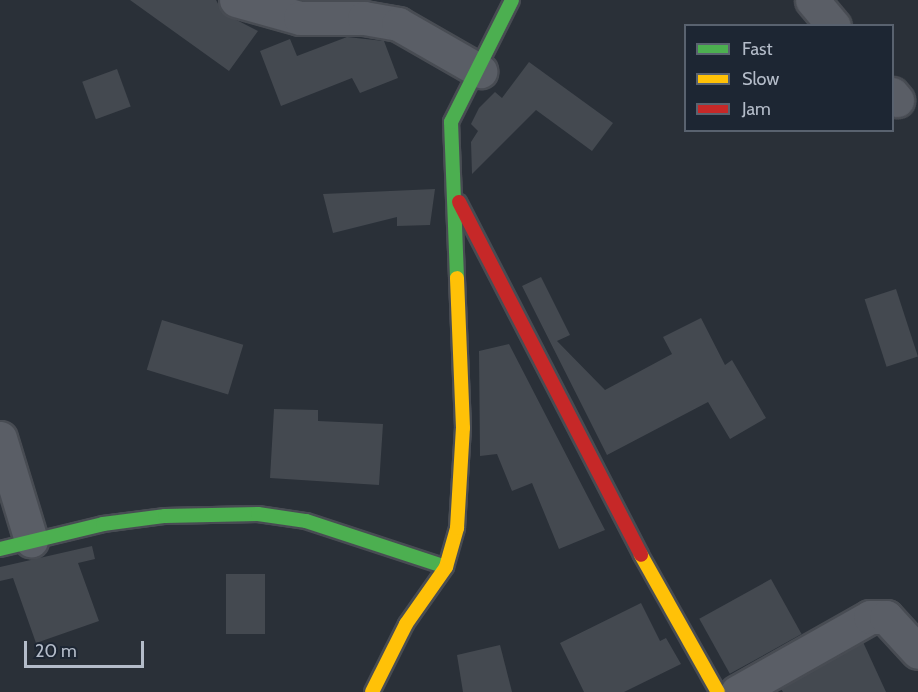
<!DOCTYPE html>
<html>
<head>
<meta charset="utf-8">
<style>
	body { margin:0 }
	#map { position:relative; width:918px; height:692px; overflow:hidden; background:#2a3038; font-family:Cabin,sans-serif }
	div>[style] { position:absolute }
	.building>* { inset:0; background:#444950; transform-origin:0 0 }
	.roads { filter:drop-shadow(2px 0 #484c53) drop-shadow(-2px 0 #484c53) drop-shadow(0 2px #484c53) drop-shadow(0 -2px #484c53) }
	.street>* { height:33px; margin:-16.5px; padding:0 16.5px; transform-origin:16.5px; border-radius:16.5px; background:#5a5e66 }
	.fast>* { height:14px; margin:-7px; padding:0 7px; transform-origin:7px; border-radius:7px; background:#4caf50 }
	.slow>* { height:14px; margin:-7px; padding:0 7px; transform-origin:7px; border-radius:7px; background:#ffc107 }
	.jam>* { height:14px; margin:-7px; padding:0 7px; transform-origin:7px; border-radius:7px; background:#c62828 }
	span { translate:-50% -50%; white-space:nowrap; text-align:center; line-height:1.15; -webkit-text-stroke:6px #1d2633; paint-order:stroke }
	.legend { position:absolute; left:684px; top:24px; width:210px; height:108px; box-sizing:border-box; background:#1d2633; border:2px solid #59626f; margin:0; padding:8px 10px; list-style:none; font-size:18px; color:#b4bcc9 }
	.legend li { display:flex; align-items:center; gap:12px; height:30px }
	.legend b { width:30px; border:2px solid #59626f }
	.scale { position:absolute; left:24px; top:641px; width:120px; height:27px; box-sizing:border-box; border:3px solid #b4bcc9; border-top:0; padding-left:8px; font-size:18px; line-height:21px; white-space:nowrap; color:#b4bcc9; -webkit-text-stroke:4px #1d2633; paint-order:stroke }
</style>
</head>
<body>
<div id="map">
	<div class="building">
		<div style="clip-path:polygon(130px 0,216px 0,223px 13px,258px 31px,229px 71px)"></div>
		<div style="clip-path:polygon(347px 37px,384px 41px,398px 78px,360px 93px,352px 78px,281px 106px,260px 51px,290px 39px,297px 56px)"></div>
		<div style="clip-path:polygon(529px 62px,613px 123px,592px 151px,536px 110px,472px 174px,471px 142px,478px 131px,471px 124px,479px 108px,495px 92px,502px 98px)"></div>
		<div style="left:117px;top:69px;width:40px;height:37px;rotate:70deg"></div>
		<div style="clip-path:polygon(435px 189px,430px 225px,397px 226px,397px 217px,333px 233px,323px 194px)"></div>
		<div style="clip-path:polygon(541px 277px,570px 335px,557px 341px,605px 390px,672px 354px,663px 337px,701px 318px,725px 365px,732px 360px,766px 418px,730px 439px,708px 402px,607px 455px,522px 286px)"></div>
		<div style="left:896px;top:289px;width:71px;height:33px;rotate:72deg"></div>
		<div style="left:162px;top:320px;width:85px;height:52px;rotate:17deg"></div>
		<div style="clip-path:polygon(509px 344px,605px 530px,559px 549px,532px 483px,512px 491px,497px 454px,480px 456px,479px 351px)"></div>
		<div style="clip-path:polygon(274px 409px,318px 410px,318px 421px,383px 424px,379px 485px,270px 478px)"></div>
		<div style="clip-path:polygon(92px 546px,95px 559px,78px 563px,99px 621px,36px 643px,13px 578px,0 581px,0 567px)"></div>
		<div style="left:226px;top:574px;width:39px;height:60px"></div>
		<div style="left:771px;top:579px;width:63px;height:82px;rotate:61deg"></div>
		<div style="clip-path:polygon(641px 603px,660px 641px,666px 638px,681px 664px,624px 692px,584px 692px,560px 643px)"></div>
		<div style="clip-path:polygon(863px 642px,886px 692px,783px 692px,781px 689px)"></div>
		<div style="clip-path:polygon(500px 645px,512px 692px,463px 692px,457px 655px)"></div>
	</div>
	<div class="roads">
		<div class="street">
			<div style="left:236px;top:0;width:66px;rotate:15.7deg"></div>
			<div style="left:300px;top:18px;width:64px"></div>
			<div style="left:364px;top:18px;width:35px;rotate:10deg"></div>
			<div style="left:398px;top:24px;width:95px;rotate:29.8deg"></div>
			<div style="left:812px;top:0;width:34px;rotate:50deg"></div>
			<div style="left:892px;top:94px;width:8px;rotate:50deg"></div>
			<div style="left:0;top:438px;width:107px;rotate:73.1deg"></div>
			<div style="left:737px;top:692px;width:153px;rotate:-29.4deg"></div>
			<div style="left:870px;top:617px;width:16px"></div>
			<div style="left:886px;top:617px;width:47px;rotate:47.6deg"></div>
		</div>
		<div class="fast">
			<div style="left:457px;top:278px;width:156px;rotate:-92.2deg"></div>
			<div style="left:451px;top:122px;width:136px;rotate:-63.4deg"></div>
			<div style="left:0;top:549px;width:106px;rotate:-13.6deg"></div>
			<div style="left:103px;top:524px;width:63px;rotate:-7.4deg"></div>
			<div style="left:165px;top:516px;width:93px;rotate:-1.2deg"></div>
			<div style="left:258px;top:514px;width:49px;rotate:8.3deg"></div>
			<div style="left:306px;top:521px;width:147px;rotate:18.2deg"></div>
		</div>
		<div class="slow">
			<div style="left:641px;top:555px;width:157px;rotate:60.7deg"></div>
			<div style="left:372px;top:692px;width:76px;rotate:-63.4deg"></div>
			<div style="left:406px;top:624px;width:70px;rotate:-54.9deg"></div>
			<div style="left:446px;top:567px;width:41px;rotate:-74.2deg"></div>
			<div style="left:457px;top:528px;width:100px;rotate:-86.6deg"></div>
			<div style="left:463px;top:428px;width:150px;rotate:-92.3deg"></div>
		</div>
		<div class="jam">
			<div style="left:459px;top:202px;width:397px;rotate:62.7deg"></div>
		</div>
	</div>
	<ul class="legend">
	<li><b style="height:8px;background:#4caf50"></b>Fast</li>
	<li><b style="height:8px;background:#ffc107"></b>Slow</li>
	<li><b style="height:8px;background:#c62828"></b>Jam</li>
	</ul>
	<div class="scale">20 m</div>
</div>
</body>
</html>
